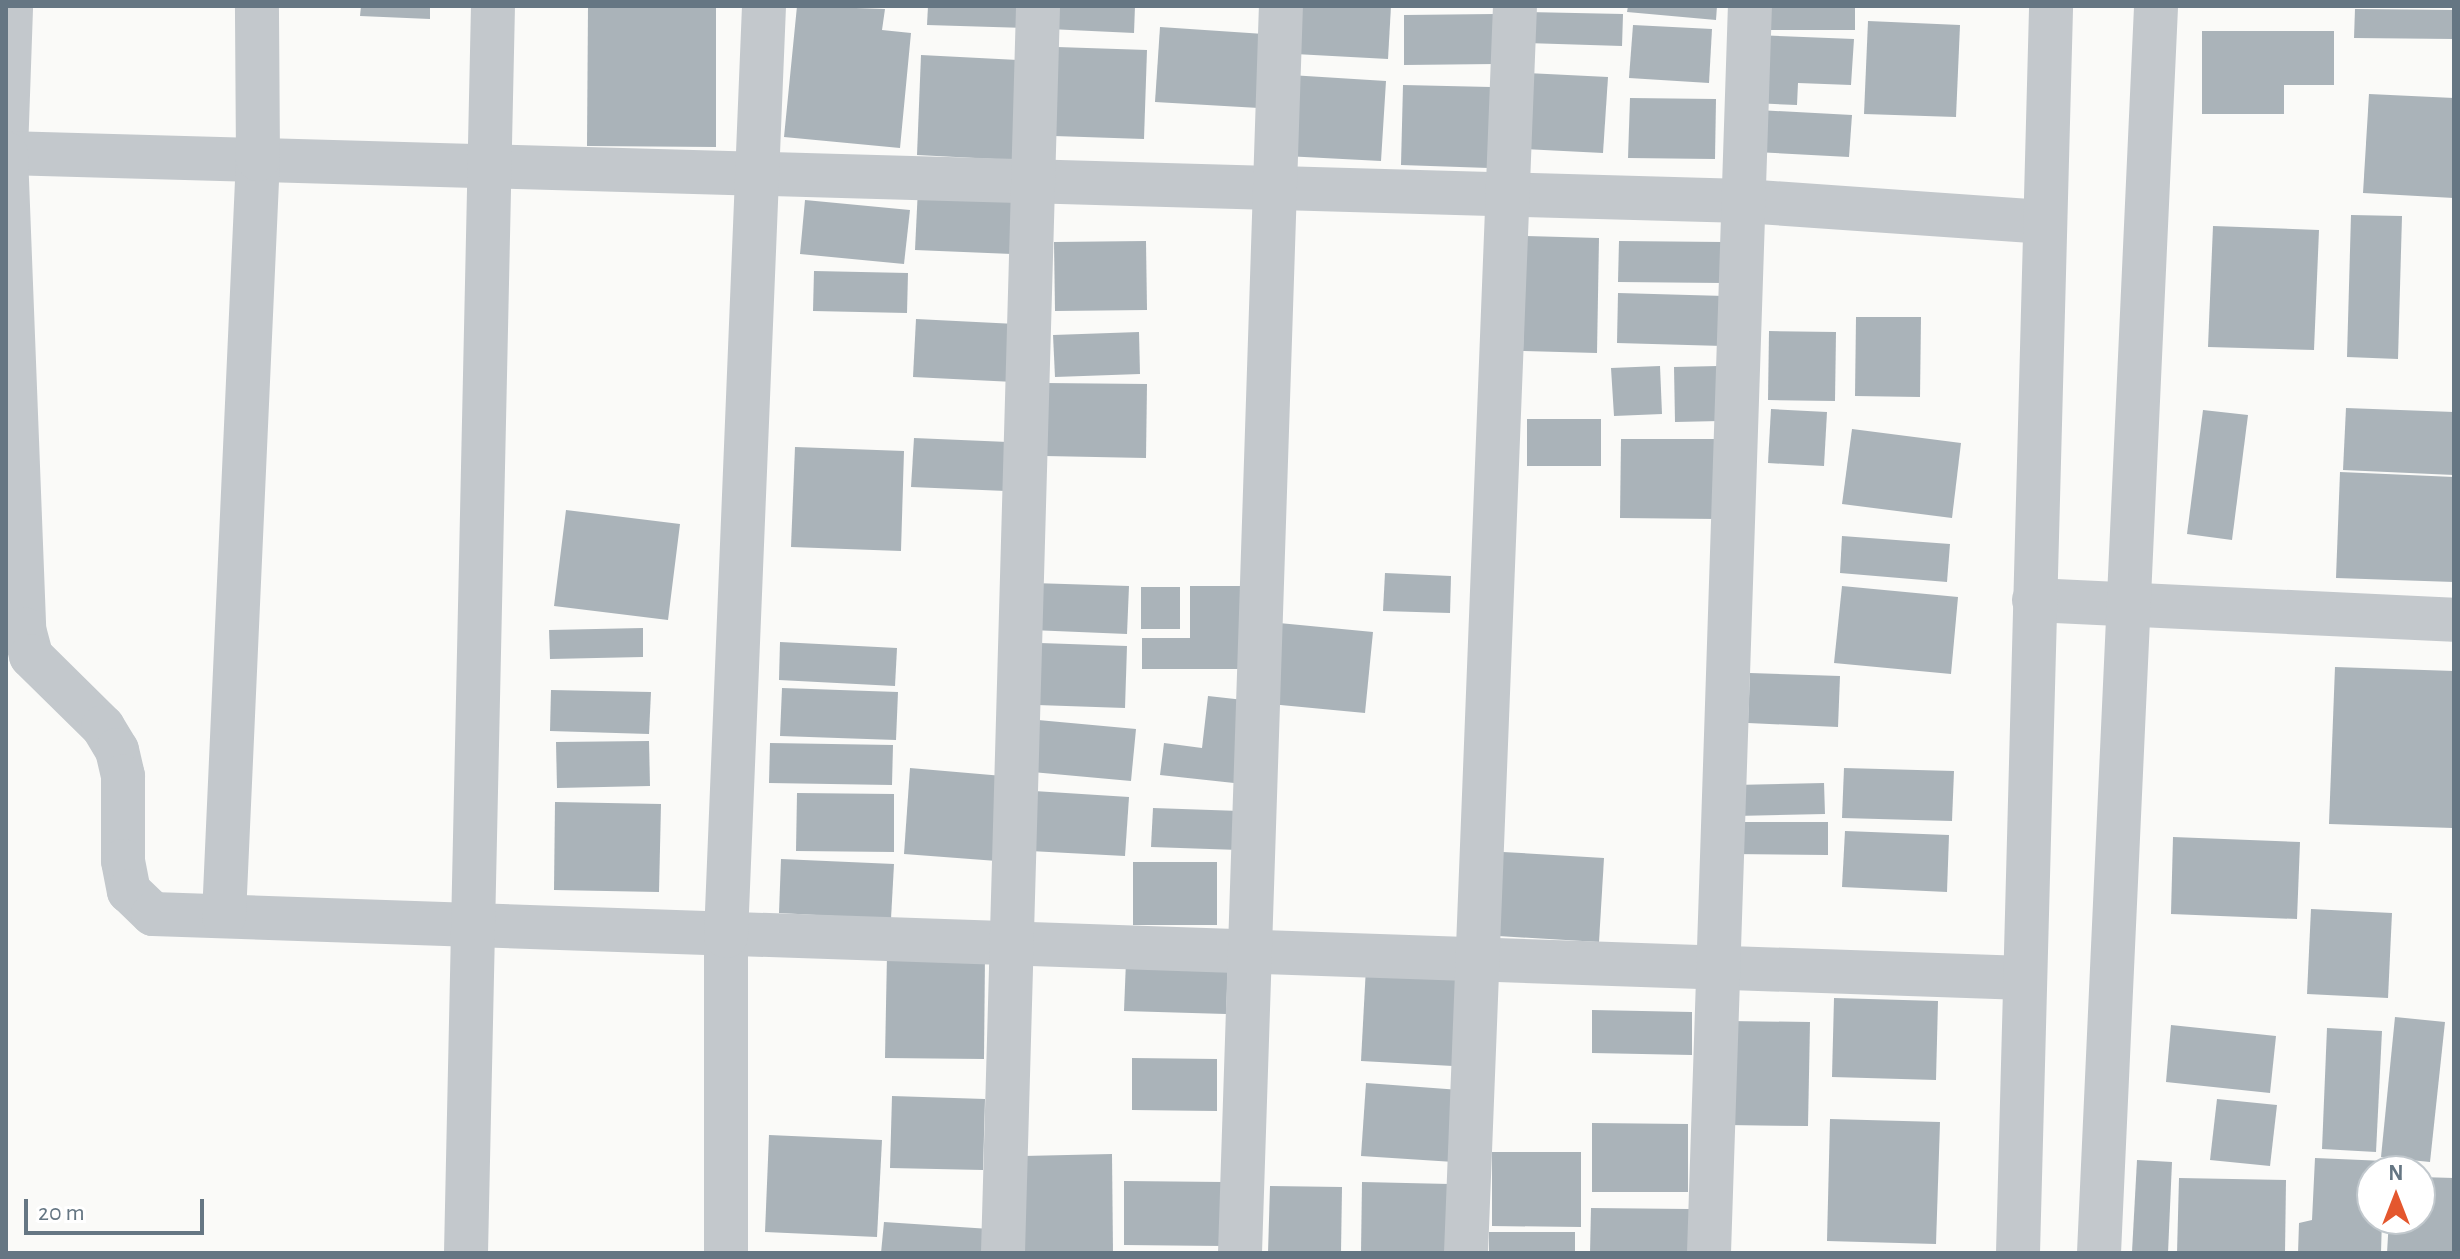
<!DOCTYPE html>
<html>
<head>
<meta charset="utf-8">
<style>
  body { margin:0 }
  #map { position:relative; width:2460px; height:1259px; overflow:hidden; background:#fafaf8; font-family:"Alegreya Sans",sans-serif }
  div>[style] { position:absolute }
  [style*='--x'] { left:calc(var(--x)*1px); top:calc(var(--y)*1px); width:calc(var(--w)*1px); rotate:calc(var(--a)*1deg) }
  .building>* { inset:0; background:#aab3b9 }
  .street>* { height:44px; margin:-22px; padding:0 22px; transform-origin:22px; border-radius:22px; background:#c3c8cc }
  span { translate:-50% -50%; white-space:nowrap; text-align:center; line-height:1.15; -webkit-text-stroke:8px #fff; paint-order:stroke }
  .frame { position:absolute; inset:0; border:8px solid #657683; pointer-events:none }
  .north { position:absolute; left:2356px; top:1155px; width:80px; height:80px; box-sizing:border-box; background:#fff; border:2px solid #c1c8cd; border-radius:50%; rotate:0deg; font-size:22px; font-weight:700; line-height:32px; text-align:center; color:#657683 }
  .north::after { content:''; display:block; margin:auto; width:28px; height:36px; background:#e4572e; clip-path:polygon(50% 0,100% 100%,50% 72%,0 100%) }
  .scale { position:absolute; left:24px; top:1199px; width:180px; height:36px; box-sizing:border-box; border:4px solid #657683; border-top:0; padding-left:10px; font-size:24px; line-height:28px; white-space:nowrap; color:#657683; -webkit-text-stroke:6px #fff; paint-order:stroke }
</style>
</head>
<body>
<div id="map">
  <div class="building">
    <i style="clip-path:polygon(361px 6px,430px 6px,430px 19px,360px 16px)"></i>
    <i style="clip-path:polygon(588px 6px,716px 6px,716px 147px,587px 146px)"></i>
    <i style="clip-path:polygon(797px 6px,885px 9px,882px 30px,911px 33px,900px 148px,784px 137px)"></i>
    <i style="clip-path:polygon(928px 6px,1023px 6px,1022px 28px,927px 25px)"></i>
    <i style="clip-path:polygon(1050px 6px,1135px 6px,1134px 33px,1049px 29px)"></i>
    <i style="clip-path:polygon(1298px 6px,1391px 6px,1388px 59px,1295px 54px)"></i>
    <i style="clip-path:polygon(1628px 6px,1717px 6px,1716px 20px,1627px 12px)"></i>
    <i style="clip-path:polygon(1764px 6px,1855px 6px,1855px 30px,1764px 30px)"></i>
    <i style="clip-path:polygon(2355px 9px,2454px 10px,2454px 39px,2354px 38px)"></i>
    <i style="clip-path:polygon(1527px 12px,1623px 14px,1622px 46px,1526px 43px)"></i>
    <i style="clip-path:polygon(1494px 14px,1495px 64px,1404px 65px,1404px 15px)"></i>
    <i style="clip-path:polygon(1868px 21px,1960px 25px,1956px 117px,1864px 114px)"></i>
    <i style="clip-path:polygon(1633px 25px,1712px 29px,1709px 83px,1629px 78px)"></i>
    <i style="clip-path:polygon(1160px 27px,1264px 34px,1259px 108px,1155px 102px)"></i>
    <i style="clip-path:polygon(2202px 31px,2334px 31px,2334px 85px,2284px 85px,2284px 114px,2202px 114px)"></i>
    <i style="clip-path:polygon(1756px 35px,1854px 39px,1851px 85px,1798px 83px,1797px 105px,1753px 103px)"></i>
    <i style="clip-path:polygon(1057px 47px,1147px 50px,1144px 139px,1054px 136px)"></i>
    <i style="clip-path:polygon(921px 55px,1018px 60px,1014px 160px,917px 155px)"></i>
    <i style="clip-path:polygon(1527px 73px,1608px 77px,1603px 153px,1523px 149px)"></i>
    <i style="clip-path:polygon(1290px 75px,1386px 81px,1381px 161px,1285px 156px)"></i>
    <i style="clip-path:polygon(1403px 85px,1491px 87px,1489px 168px,1401px 165px)"></i>
    <i style="clip-path:polygon(2369px 94px,2454px 98px,2454px 198px,2363px 193px)"></i>
    <i style="clip-path:polygon(1630px 98px,1716px 99px,1715px 159px,1628px 158px)"></i>
    <i style="clip-path:polygon(1758px 110px,1852px 115px,1849px 157px,1755px 152px)"></i>
    <i style="clip-path:polygon(918px 188px,1014px 192px,1012px 254px,915px 250px)"></i>
    <i style="clip-path:polygon(805px 200px,910px 210px,904px 264px,800px 254px)"></i>
    <i style="clip-path:polygon(2351px 215px,2402px 216px,2398px 359px,2347px 357px)"></i>
    <i style="clip-path:polygon(2213px 226px,2319px 230px,2314px 350px,2208px 347px)"></i>
    <i style="clip-path:polygon(1526px 236px,1599px 238px,1597px 353px,1523px 351px)"></i>
    <i style="clip-path:polygon(1146px 241px,1147px 310px,1055px 311px,1054px 242px)"></i>
    <i style="clip-path:polygon(1619px 241px,1723px 242px,1723px 283px,1618px 282px)"></i>
    <i style="clip-path:polygon(814px 271px,908px 273px,907px 313px,813px 311px)"></i>
    <i style="clip-path:polygon(1618px 293px,1725px 296px,1723px 346px,1617px 343px)"></i>
    <i style="clip-path:polygon(1856px 317px,1921px 317px,1920px 397px,1855px 396px)"></i>
    <i style="clip-path:polygon(916px 319px,1016px 324px,1014px 382px,913px 377px)"></i>
    <i style="clip-path:polygon(1769px 331px,1836px 332px,1835px 401px,1768px 400px)"></i>
    <i style="clip-path:polygon(1139px 332px,1140px 374px,1055px 377px,1053px 335px)"></i>
    <i style="clip-path:polygon(1660px 366px,1662px 414px,1614px 416px,1611px 368px)"></i>
    <i style="clip-path:polygon(1718px 366px,1720px 421px,1675px 422px,1674px 367px)"></i>
    <i style="clip-path:polygon(1045px 383px,1147px 384px,1146px 458px,1045px 456px)"></i>
    <i style="clip-path:polygon(2346px 408px,2454px 412px,2454px 475px,2343px 470px)"></i>
    <i style="clip-path:polygon(1771px 409px,1827px 412px,1824px 466px,1768px 463px)"></i>
    <i style="clip-path:polygon(2203px 410px,2248px 415px,2232px 540px,2187px 534px)"></i>
    <i style="clip-path:polygon(1527px 419px,1601px 419px,1601px 466px,1527px 466px)"></i>
    <i style="clip-path:polygon(1852px 429px,1961px 443px,1952px 518px,1842px 504px)"></i>
    <i style="clip-path:polygon(914px 438px,1008px 442px,1006px 491px,911px 487px)"></i>
    <i style="clip-path:polygon(1621px 439px,1717px 439px,1717px 519px,1620px 518px)"></i>
    <i style="clip-path:polygon(795px 447px,904px 451px,901px 551px,791px 547px)"></i>
    <i style="clip-path:polygon(2340px 472px,2454px 477px,2454px 582px,2336px 578px)"></i>
    <i style="clip-path:polygon(566px 510px,680px 524px,668px 620px,554px 606px)"></i>
    <i style="clip-path:polygon(1842px 536px,1950px 544px,1947px 582px,1840px 573px)"></i>
    <i style="clip-path:polygon(1385px 573px,1451px 576px,1450px 613px,1383px 611px)"></i>
    <i style="clip-path:polygon(1033px 583px,1129px 586px,1127px 634px,1031px 630px)"></i>
    <i style="clip-path:polygon(1190px 586px,1243px 586px,1243px 669px,1142px 669px,1142px 638px,1190px 638px)"></i>
    <i style="clip-path:polygon(1842px 586px,1958px 597px,1951px 674px,1834px 663px)"></i>
    <i style="clip-path:polygon(1141px 587px,1180px 587px,1180px 629px,1141px 629px)"></i>
    <i style="clip-path:polygon(1279px 623px,1373px 632px,1365px 713px,1270px 704px)"></i>
    <i style="clip-path:polygon(643px 628px,643px 657px,550px 659px,549px 630px)"></i>
    <i style="clip-path:polygon(780px 642px,897px 648px,895px 686px,779px 680px)"></i>
    <i style="clip-path:polygon(1040px 643px,1127px 646px,1125px 708px,1037px 705px)"></i>
    <i style="clip-path:polygon(2335px 667px,2454px 671px,2453px 828px,2329px 824px)"></i>
    <i style="clip-path:polygon(1750px 673px,1840px 676px,1838px 727px,1748px 723px)"></i>
    <i style="clip-path:polygon(782px 688px,898px 692px,896px 740px,780px 736px)"></i>
    <i style="clip-path:polygon(551px 690px,651px 692px,649px 734px,550px 731px)"></i>
    <i style="clip-path:polygon(1208px 696px,1244px 700px,1234px 783px,1160px 775px,1164px 743px,1202px 748px)"></i>
    <i style="clip-path:polygon(1038px 720px,1136px 729px,1131px 781px,1032px 772px)"></i>
    <i style="clip-path:polygon(649px 741px,650px 786px,557px 788px,556px 742px)"></i>
    <i style="clip-path:polygon(770px 743px,893px 745px,892px 785px,769px 783px)"></i>
    <i style="clip-path:polygon(910px 768px,1003px 776px,997px 861px,904px 854px)"></i>
    <i style="clip-path:polygon(1844px 768px,1954px 771px,1952px 821px,1842px 818px)"></i>
    <i style="clip-path:polygon(1824px 783px,1825px 814px,1735px 816px,1734px 785px)"></i>
    <i style="clip-path:polygon(1034px 791px,1129px 797px,1125px 856px,1030px 851px)"></i>
    <i style="clip-path:polygon(797px 793px,894px 794px,894px 852px,796px 851px)"></i>
    <i style="clip-path:polygon(555px 802px,661px 804px,659px 892px,554px 890px)"></i>
    <i style="clip-path:polygon(1153px 808px,1240px 811px,1239px 850px,1151px 847px)"></i>
    <i style="clip-path:polygon(1732px 822px,1828px 822px,1828px 855px,1732px 854px)"></i>
    <i style="clip-path:polygon(1845px 831px,1949px 835px,1947px 892px,1842px 887px)"></i>
    <i style="clip-path:polygon(2173px 837px,2300px 842px,2297px 919px,2171px 914px)"></i>
    <i style="clip-path:polygon(1503px 852px,1604px 858px,1599px 942px,1498px 936px)"></i>
    <i style="clip-path:polygon(781px 859px,894px 864px,891px 919px,779px 913px)"></i>
    <i style="clip-path:polygon(1133px 862px,1217px 862px,1217px 925px,1133px 925px)"></i>
    <i style="clip-path:polygon(2311px 909px,2392px 913px,2388px 998px,2307px 994px)"></i>
    <i style="clip-path:polygon(887px 954px,985px 955px,984px 1059px,885px 1058px)"></i>
    <i style="clip-path:polygon(1126px 961px,1228px 964px,1226px 1014px,1124px 1011px)"></i>
    <i style="clip-path:polygon(1366px 967px,1458px 971px,1453px 1066px,1361px 1061px)"></i>
    <i style="clip-path:polygon(1834px 998px,1938px 1001px,1936px 1080px,1832px 1077px)"></i>
    <i style="clip-path:polygon(1592px 1010px,1692px 1012px,1692px 1055px,1592px 1053px)"></i>
    <i style="clip-path:polygon(2395px 1017px,2445px 1022px,2430px 1162px,2381px 1157px)"></i>
    <i style="clip-path:polygon(1728px 1021px,1810px 1022px,1808px 1126px,1726px 1125px)"></i>
    <i style="clip-path:polygon(2171px 1025px,2276px 1036px,2270px 1093px,2166px 1082px)"></i>
    <i style="clip-path:polygon(2327px 1028px,2382px 1031px,2376px 1152px,2322px 1149px)"></i>
    <i style="clip-path:polygon(1132px 1058px,1217px 1059px,1217px 1111px,1132px 1110px)"></i>
    <i style="clip-path:polygon(1366px 1083px,1460px 1090px,1454px 1162px,1361px 1156px)"></i>
    <i style="clip-path:polygon(892px 1096px,985px 1099px,983px 1170px,890px 1168px)"></i>
    <i style="clip-path:polygon(2217px 1099px,2277px 1105px,2270px 1166px,2210px 1160px)"></i>
    <i style="clip-path:polygon(1830px 1119px,1940px 1122px,1936px 1244px,1827px 1241px)"></i>
    <i style="clip-path:polygon(1592px 1123px,1688px 1124px,1688px 1192px,1592px 1192px)"></i>
    <i style="clip-path:polygon(769px 1135px,882px 1140px,877px 1237px,765px 1232px)"></i>
    <i style="clip-path:polygon(1492px 1152px,1581px 1152px,1581px 1227px,1492px 1226px)"></i>
    <i style="clip-path:polygon(1112px 1154px,1113px 1253px,1024px 1253px,1023px 1156px)"></i>
    <i style="clip-path:polygon(2315px 1158px,2385px 1161px,2384px 1171px,2372px 1171px,2372px 1219px,2382px 1219px,2381px 1253px,2298px 1253px,2299px 1223px,2312px 1220px)"></i>
    <i style="clip-path:polygon(2137px 1160px,2172px 1162px,2168px 1253px,2132px 1252px)"></i>
    <i style="clip-path:polygon(2420px 1177px,2454px 1178px,2454px 1253px,2387px 1253px,2389px 1219px,2420px 1219px)"></i>
    <i style="clip-path:polygon(2179px 1178px,2286px 1180px,2285px 1253px,2177px 1253px)"></i>
    <i style="clip-path:polygon(1124px 1181px,1223px 1182px,1223px 1246px,1124px 1245px)"></i>
    <i style="clip-path:polygon(1362px 1182px,1450px 1184px,1449px 1253px,1361px 1253px)"></i>
    <i style="clip-path:polygon(1270px 1186px,1342px 1187px,1341px 1253px,1268px 1253px)"></i>
    <i style="clip-path:polygon(1591px 1208px,1689px 1209px,1689px 1253px,1590px 1253px)"></i>
    <i style="clip-path:polygon(884px 1222px,990px 1229px,988px 1253px,881px 1253px)"></i>
    <i style="clip-path:polygon(1489px 1232px,1575px 1232px,1575px 1253px,1489px 1253px)"></i>
  </div>
  <div class="street">
    <i style="--x:6;--y:152;--w:146;--a:-88"></i>
    <i style="--x:6;--y:153;--w:1739;--a:1.58"></i>
    <i style="--x:1744;--y:201;--w:300;--a:4"></i>
    <i style="--x:6;--y:154;--w:475;--a:87.8"></i>
    <i style="--x:24;--y:629;--w:28;--a:75"></i>
    <i style="--x:31;--y:656;--w:101;--a:44.6"></i>
    <i style="--x:103;--y:727;--w:27;--a:59"></i>
    <i style="--x:117;--y:750;--w:27;--a:77"></i>
    <i style="--x:123;--y:776;--w:85;--a:90"></i>
    <i style="--x:123;--y:861;--w:31;--a:79"></i>
    <i style="--x:129;--y:891;--w:33;--a:44"></i>
    <i style="--x:153;--y:914;--w:1873;--a:1.96"></i>
    <i style="--x:2034;--y:600;--w:420;--a:2.7"></i>
    <i style="--x:224;--y:916;--w:758;--a:-87.43"></i>
    <i style="--x:258;--y:159;--w:153;--a:-90.4"></i>
    <i style="--x:466;--y:1253;--w:1247;--a:-88.76"></i>
    <i style="--x:726;--y:1253;--w:317;--a:-90"></i>
    <i style="--x:726;--y:936;--w:931;--a:-87.66"></i>
    <i style="--x:1003;--y:1253;--w:1247;--a:-88.39"></i>
    <i style="--x:1240;--y:1253;--w:1248;--a:-88.12"></i>
    <i style="--x:1466;--y:1253;--w:1248;--a:-87.75"></i>
    <i style="--x:1709;--y:1253;--w:1248;--a:-88.12"></i>
    <i style="--x:2018;--y:1253;--w:1247;--a:-88.48"></i>
    <i style="--x:2099;--y:1253;--w:1248;--a:-87.38"></i>
  </div>
  <div class="frame"></div>
  <div class="north">N</div>
  <div class="scale">20 m</div>
</div>
</body>
</html>
